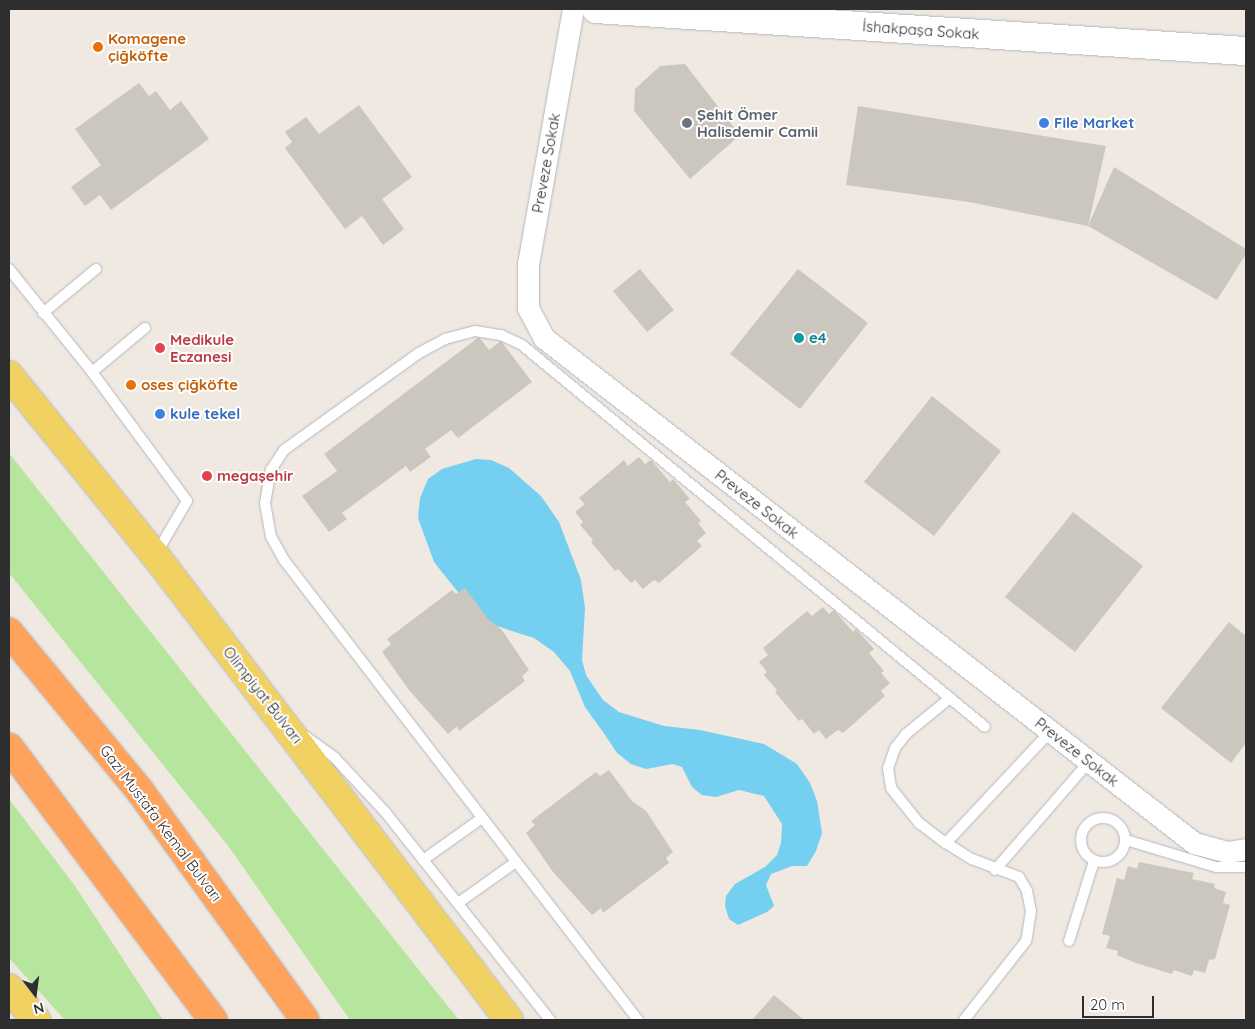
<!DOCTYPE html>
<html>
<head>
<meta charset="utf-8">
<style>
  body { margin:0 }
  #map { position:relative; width:1255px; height:1029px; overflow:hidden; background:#efe9e1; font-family:Quicksand,sans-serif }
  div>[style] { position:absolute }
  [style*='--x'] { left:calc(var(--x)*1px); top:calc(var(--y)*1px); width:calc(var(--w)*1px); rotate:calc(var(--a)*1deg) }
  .green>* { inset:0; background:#b6e59e }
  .water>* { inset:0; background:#75cff0 }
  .building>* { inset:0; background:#cbc7bf }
  .roads { filter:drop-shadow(0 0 1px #b4b7c1) drop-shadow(0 0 1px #b4b7c1) }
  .lane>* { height:10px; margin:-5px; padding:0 5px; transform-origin:5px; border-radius:5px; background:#fff }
  .lane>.ring { margin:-5px; padding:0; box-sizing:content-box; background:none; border:10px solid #fff; border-radius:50% }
  .street>* { height:21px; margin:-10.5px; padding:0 10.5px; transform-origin:10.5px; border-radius:10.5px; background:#fff }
  .secondary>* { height:28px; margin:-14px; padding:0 14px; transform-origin:14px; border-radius:14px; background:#fff }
  .primary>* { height:28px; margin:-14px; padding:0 14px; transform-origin:14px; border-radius:14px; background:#f2d163 }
  .highway>* { height:28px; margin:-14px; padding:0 14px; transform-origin:14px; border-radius:14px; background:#ffa35c }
  .dots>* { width:14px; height:14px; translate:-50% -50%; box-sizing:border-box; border:2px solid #fff; border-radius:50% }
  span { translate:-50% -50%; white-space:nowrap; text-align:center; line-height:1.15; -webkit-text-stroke:4px #fff; paint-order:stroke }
  .street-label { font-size:15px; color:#2e2e2e }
  .food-label { font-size:15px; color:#c56008; font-weight:700 }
  .left { translate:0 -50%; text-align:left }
  .worship-label { font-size:15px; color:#5b616d; font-weight:700 }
  .shop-label { font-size:15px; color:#366cbe; font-weight:700 }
  .culture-label { font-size:15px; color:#0d838f; font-weight:700 }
  .health-label { font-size:15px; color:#be3a42; font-weight:700 }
  .frame { position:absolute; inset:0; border:10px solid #2e2e2e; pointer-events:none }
  .north { position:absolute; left:10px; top:969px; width:50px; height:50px; -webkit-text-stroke:4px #fff; paint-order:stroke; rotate:165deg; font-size:14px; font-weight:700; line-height:20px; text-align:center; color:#2e2e2e }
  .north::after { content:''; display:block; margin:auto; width:18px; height:22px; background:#2e2e2e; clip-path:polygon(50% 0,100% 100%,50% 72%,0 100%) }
  .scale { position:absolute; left:1082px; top:996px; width:72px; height:22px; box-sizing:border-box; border:2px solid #2e2e2e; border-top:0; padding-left:6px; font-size:15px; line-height:18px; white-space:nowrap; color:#2e2e2e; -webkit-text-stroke:4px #fff; paint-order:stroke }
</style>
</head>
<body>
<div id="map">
  <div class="green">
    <i style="clip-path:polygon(9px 453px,422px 974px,459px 1020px,350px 1020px,229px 847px,9px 573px)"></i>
    <i style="clip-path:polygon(9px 799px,75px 886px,163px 1020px,65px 1020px,9px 958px)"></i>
  </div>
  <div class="water">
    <i style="clip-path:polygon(476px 459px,491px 460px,509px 468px,541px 496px,559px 522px,581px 580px,585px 608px,582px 660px,586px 675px,603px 700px,619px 712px,664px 726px,700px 730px,764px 744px,797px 764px,810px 783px,817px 801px,822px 833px,816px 851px,807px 866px,792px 866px,771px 874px,766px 885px,774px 906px,767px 912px,738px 925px,729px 919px,725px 906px,726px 896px,735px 884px,765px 867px,777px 855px,781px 843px,782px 824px,764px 796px,739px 790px,716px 797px,702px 795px,692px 787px,682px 767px,673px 764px,646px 769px,631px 764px,617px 753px,603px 732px,585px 707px,570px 671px,554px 652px,534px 638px,481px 621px,434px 562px,418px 518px,420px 498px,428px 479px,442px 469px)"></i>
  </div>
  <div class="building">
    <i style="clip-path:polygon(685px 64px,740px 135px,690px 179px,634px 111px,635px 89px,660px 66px)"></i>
    <i style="clip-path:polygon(139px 83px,149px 96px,156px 91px,170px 110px,181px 101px,209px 139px,111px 210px,100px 195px,85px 206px,71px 187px,101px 165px,75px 129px)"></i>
    <i style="clip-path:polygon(359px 105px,412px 177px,382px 199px,404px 229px,383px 245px,362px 216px,345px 229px,285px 148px,292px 142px,285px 132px,306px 117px,319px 134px)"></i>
    <i style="clip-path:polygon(858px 106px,1106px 146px,1088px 226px,969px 202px,846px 185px)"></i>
    <i style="clip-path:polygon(1114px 167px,1246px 249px,1246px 254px,1217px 300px,1088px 226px)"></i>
    <i style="clip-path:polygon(640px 269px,674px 310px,647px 332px,613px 291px)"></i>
    <i style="clip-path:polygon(798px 269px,868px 323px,800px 409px,730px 354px)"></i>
    <i style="clip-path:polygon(479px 337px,489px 350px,501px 341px,532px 382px,458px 438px,451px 430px,425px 449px,431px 457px,410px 472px,406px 466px,342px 513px,347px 519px,329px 532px,302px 496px,337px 471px,324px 454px)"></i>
    <i style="clip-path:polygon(932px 396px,1001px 451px,934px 536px,864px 482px)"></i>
    <i style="clip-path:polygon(639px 457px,645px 464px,651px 460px,670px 482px,673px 479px,690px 499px,685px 502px,701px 521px,698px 523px,706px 533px,697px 541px,702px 546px,659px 583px,654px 580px,643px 589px,635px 580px,631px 583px,618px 569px,615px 571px,591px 542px,593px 540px,580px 525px,583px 522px,575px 512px,585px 504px,579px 498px,624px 460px,628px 466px)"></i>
    <i style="clip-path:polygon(1073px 512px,1143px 566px,1075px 652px,1005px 597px)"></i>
    <i style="clip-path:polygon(465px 588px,488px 619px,502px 630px,529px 670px,522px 676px,525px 681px,459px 731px,457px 726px,448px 734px,409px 690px,382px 652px,391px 644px,387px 639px,452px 590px,456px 594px)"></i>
    <i style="clip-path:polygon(823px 607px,829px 614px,834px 610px,853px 632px,856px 629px,874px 649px,869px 653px,884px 671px,881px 673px,890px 683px,881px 691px,885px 696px,843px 733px,838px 730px,826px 739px,819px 730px,814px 734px,802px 719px,799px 721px,775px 692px,777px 690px,764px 675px,767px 672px,759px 662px,768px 655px,763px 648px,807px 611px,812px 616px)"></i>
    <i style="clip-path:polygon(1229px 622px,1246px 636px,1246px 743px,1231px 763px,1161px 708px)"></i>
    <i style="clip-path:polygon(609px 770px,632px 801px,646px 811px,673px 852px,666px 858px,669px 863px,603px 913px,601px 908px,592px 915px,553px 872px,526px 833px,535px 825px,531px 821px,596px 772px,600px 776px)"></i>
    <i style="clip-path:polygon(1139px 862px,1194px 873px,1192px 879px,1215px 884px,1214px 888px,1226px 892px,1223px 903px,1230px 905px,1215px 959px,1209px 960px,1205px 973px,1194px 970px,1192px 976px,1174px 970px,1172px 974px,1136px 963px,1117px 955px,1118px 951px,1106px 948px,1110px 936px,1102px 934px,1117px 878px,1124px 880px,1128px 866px,1137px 869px)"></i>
    <i style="clip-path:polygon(774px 995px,804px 1020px,752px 1020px)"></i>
  </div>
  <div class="roads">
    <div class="lane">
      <i style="--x:9;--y:269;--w:132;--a:51.1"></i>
      <i style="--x:92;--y:372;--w:160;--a:53.6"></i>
      <i style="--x:187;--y:501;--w:61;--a:120.3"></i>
      <i style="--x:43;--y:313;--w:69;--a:-39.7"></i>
      <i style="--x:92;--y:372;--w:69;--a:-39.7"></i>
      <i style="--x:950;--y:698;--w:57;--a:140.7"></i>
      <i style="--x:906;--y:734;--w:18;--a:128"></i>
      <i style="--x:895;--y:748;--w:21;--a:109"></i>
      <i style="--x:888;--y:768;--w:20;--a:81"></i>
      <i style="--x:891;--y:788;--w:45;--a:51.3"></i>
      <i style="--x:919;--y:823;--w:34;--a:37"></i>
      <i style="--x:946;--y:843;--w:31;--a:32"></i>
      <i style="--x:972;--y:859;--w:50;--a:21"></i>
      <i style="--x:1019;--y:877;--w:16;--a:60"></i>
      <i style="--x:1027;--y:891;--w:20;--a:79"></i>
      <i style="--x:1031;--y:911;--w:30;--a:99"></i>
      <i style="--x:1026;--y:941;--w:100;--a:128.1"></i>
      <i style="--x:305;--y:736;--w:36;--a:36"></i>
      <i style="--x:334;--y:757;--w:76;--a:47.1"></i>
      <i style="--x:386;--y:813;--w:264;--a:51.6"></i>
      <i class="ring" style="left:1081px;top:818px;width:34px;height:34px"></i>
      <i style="--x:1126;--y:840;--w:94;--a:16.7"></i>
      <i style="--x:1216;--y:867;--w:30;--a:0"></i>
      <i style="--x:946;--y:843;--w:152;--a:-46.9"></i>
      <i style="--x:423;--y:860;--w:72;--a:-35.4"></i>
      <i style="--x:995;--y:870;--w:143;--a:-49"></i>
      <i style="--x:458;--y:903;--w:71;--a:-35.3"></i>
      <i style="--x:1069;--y:941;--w:84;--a:-72.6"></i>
      <i style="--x:638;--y:1020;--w:580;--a:-127.58"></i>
      <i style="--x:284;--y:560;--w:26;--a:-119"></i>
      <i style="--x:271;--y:537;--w:35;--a:-100"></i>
      <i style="--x:265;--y:503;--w:34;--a:-80"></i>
      <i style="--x:271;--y:470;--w:24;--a:-57"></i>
      <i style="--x:284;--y:450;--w:166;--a:-35.7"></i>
      <i style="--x:419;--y:353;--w:30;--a:-28"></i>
      <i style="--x:445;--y:339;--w:31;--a:-15"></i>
      <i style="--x:475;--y:331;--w:26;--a:9"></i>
      <i style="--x:501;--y:335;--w:23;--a:25"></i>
      <i style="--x:522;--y:345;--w:600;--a:39.52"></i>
    </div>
    <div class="street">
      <i style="--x:573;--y:9;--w:258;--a:100"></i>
      <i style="--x:528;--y:263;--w:45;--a:90"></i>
      <i style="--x:528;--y:308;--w:34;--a:62"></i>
      <i style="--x:544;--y:338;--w:823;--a:37.84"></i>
      <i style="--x:1194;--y:843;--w:34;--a:15"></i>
      <i style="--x:1227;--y:852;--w:19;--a:-9"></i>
    </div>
    <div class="secondary">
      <i style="--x:596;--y:9;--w:651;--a:3.7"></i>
    </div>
    <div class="primary">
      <i style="--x:9;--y:375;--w:232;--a:51"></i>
      <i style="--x:155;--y:555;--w:584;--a:52.72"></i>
      <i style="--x:9;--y:988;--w:42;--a:49.8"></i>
    </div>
    <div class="highway">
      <i style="--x:9;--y:632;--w:206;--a:50.5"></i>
      <i style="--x:140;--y:791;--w:282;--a:54.2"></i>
      <i style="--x:9;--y:747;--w:341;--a:53.2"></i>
    </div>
  </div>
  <div class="dots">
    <i style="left:98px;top:47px;background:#e8710a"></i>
    <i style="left:687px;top:123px;background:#6b7280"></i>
    <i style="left:1044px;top:123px;background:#3f7fe0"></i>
    <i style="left:799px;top:338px;background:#0f9aa8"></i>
    <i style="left:160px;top:348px;background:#e0444e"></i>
    <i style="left:131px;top:385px;background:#e8710a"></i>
    <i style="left:160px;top:414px;background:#3f7fe0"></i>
    <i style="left:207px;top:476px;background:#e0444e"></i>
  </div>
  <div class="street-label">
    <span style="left:921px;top:30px;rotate:4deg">İshakpaşa Sokak</span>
    <span style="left:546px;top:163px;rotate:-80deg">Preveze Sokak</span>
    <span style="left:757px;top:504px;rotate:38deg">Preveze Sokak</span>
    <span style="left:263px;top:695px;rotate:52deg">Olimpiyat Bulvarı</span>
    <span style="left:1077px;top:752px;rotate:38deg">Preveze Sokak</span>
    <span style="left:161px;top:823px;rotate:53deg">Gazi Mustafa Kemal Bulvarı</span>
  </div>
  <div class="food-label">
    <span class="left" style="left:108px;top:47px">Komagene<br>çiğköfte</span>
    <span class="left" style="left:141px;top:385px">oses çiğköfte</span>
  </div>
  <div class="worship-label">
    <span class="left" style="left:697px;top:123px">Şehit Ömer<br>Halisdemir Camii</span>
  </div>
  <div class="shop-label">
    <span class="left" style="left:1054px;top:123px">File Market</span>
    <span class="left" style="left:170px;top:414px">kule tekel</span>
  </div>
  <div class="culture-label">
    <span class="left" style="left:809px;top:338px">e4</span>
  </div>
  <div class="health-label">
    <span class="left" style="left:170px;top:348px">Medikule<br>Eczanesi</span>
    <span class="left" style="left:217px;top:476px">megaşehir</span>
  </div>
  <div class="frame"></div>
  <div class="north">N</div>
  <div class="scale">20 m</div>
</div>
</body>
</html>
